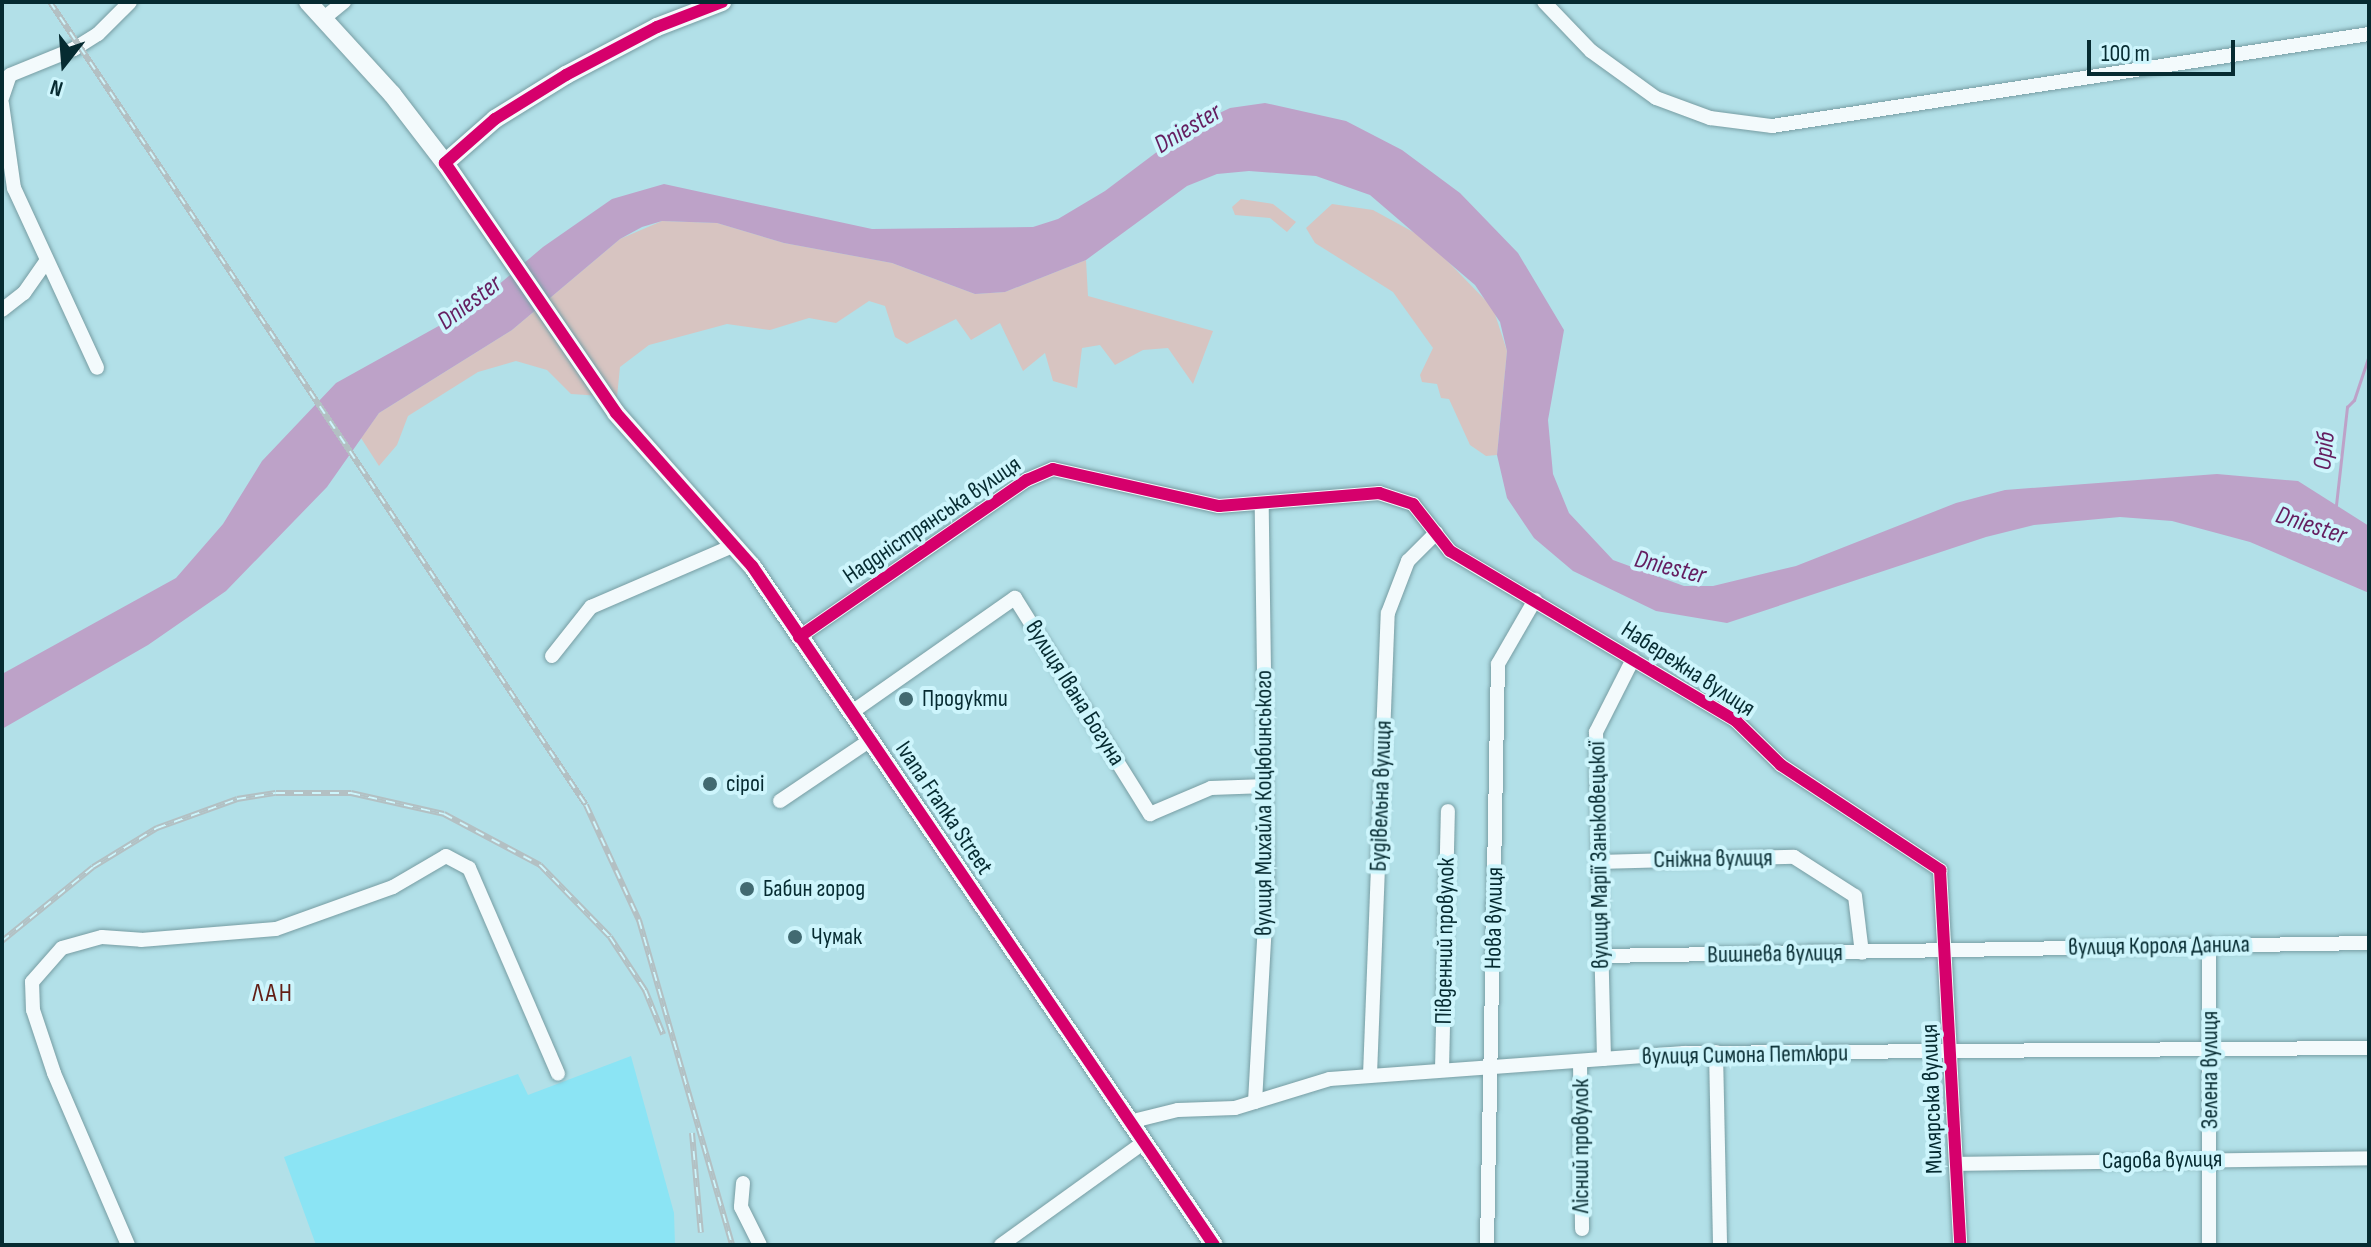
<!DOCTYPE html>
<html>
<head>
<meta charset="utf-8">
<style>
  body { margin:0 }
  #map { position:relative; width:2371px; height:1247px; overflow:hidden; background:#b2e0e8; font-family:"Sofia Sans Condensed",sans-serif }
  div>[style] { position:absolute }
  [style*='--x'] { left:calc(var(--x)*1px); top:calc(var(--y)*1px); width:calc(var(--w)*1px); rotate:calc(var(--a)*1deg) }
  .built>* { inset:0; background:#8be4f4 }
  .green>* { inset:0; background:#d7c4c1 }
  .water>* { inset:0; background:#bda2c8 }
  .stream>* { height:3px; margin:-1.5px; padding:0 1.5px; transform-origin:1.5px; border-radius:1.5px; background:#bda2c8 }
  .roads { filter:drop-shadow(0 0 2px #779da3) drop-shadow(0 0 2px #779da3) }
  .minor>* { height:14px; margin:-7px; padding:0 7px; transform-origin:7px; border-radius:7px; background:#f3fafc }
  .major>* { height:18px; margin:-9px; padding:0 9px; transform-origin:9px; border-radius:9px; background:#f3fafc }
  .rail>* { height:6px; margin-top:-3px; transform-origin:0; background:repeating-linear-gradient(90deg,#cdf5fc 0 9px,#b3c0c3 0 18px); box-sizing:border-box; border-block:2px solid #b3c0c3 }
  .cycleway>* { height:12px; margin:-6px; padding:0 6px; transform-origin:6px; border-radius:6px; background:#d6006c }
  .dots>* { width:22px; height:22px; translate:-50% -50%; box-sizing:border-box; border:4px solid #cdf5fc; border-radius:50% }
  span { translate:-50% -50%; white-space:nowrap; text-align:center; line-height:1.15; -webkit-text-stroke:8px #cdf5fc; paint-order:stroke }
  .street-label { font-size:24px; color:#062b31 }
  .poi-label { font-size:24px; color:#062b31 }
  .left { translate:0 -50%; text-align:left }
  .water-label { font-size:26px; color:#651e60; font-style:italic }
  .neighbourhood-label { font-size:26px; color:#621e15; letter-spacing:2px }
  .frame { position:absolute; inset:0; border:4px solid #062b31; pointer-events:none }
  .north { position:absolute; left:24px; top:24px; width:80px; height:80px; -webkit-text-stroke:6px #cdf5fc; paint-order:stroke; rotate:197deg; font-size:22px; font-weight:700; line-height:32px; text-align:center; color:#062b31 }
  .north::after { content:''; display:block; margin:auto; width:28px; height:36px; background:#062b31; clip-path:polygon(50% 0,100% 100%,50% 72%,0 100%) }
  .scale { position:absolute; left:2087px; top:40px; width:148px; height:36px; box-sizing:border-box; border:4px solid #062b31; border-top:0; padding-left:10px; font-size:24px; line-height:28px; white-space:nowrap; color:#062b31; -webkit-text-stroke:6px #cdf5fc; paint-order:stroke }
</style>
</head>
<body>
<div id="map">
  <div class="built">
    <i style="clip-path:polygon(631px 1056px,674px 1213px,675px 1245px,316px 1245px,284px 1157px,518px 1074px,528px 1095px)"></i>
  </div>
  <div class="green">
    <i style="clip-path:polygon(1241px 199px,1273px 204px,1296px 222px,1287px 232px,1270px 218px,1235px 215px,1232px 207px)"></i>
    <i style="clip-path:polygon(1332px 204px,1373px 210px,1426px 239px,1493px 308px,1507px 351px,1497px 455px,1486px 456px,1470px 445px,1449px 399px,1441px 398px,1437px 384px,1422px 382px,1420px 375px,1433px 348px,1393px 292px,1315px 243px,1306px 228px)"></i>
    <i style="clip-path:polygon(662px 221px,717px 223px,784px 243px,892px 263px,975px 294px,1005px 292px,1086px 260px,1088px 296px,1213px 331px,1193px 384px,1168px 348px,1143px 350px,1115px 365px,1100px 345px,1082px 348px,1077px 388px,1053px 381px,1045px 353px,1023px 371px,1000px 323px,971px 340px,956px 319px,907px 344px,895px 337px,885px 306px,869px 301px,836px 323px,809px 318px,770px 330px,727px 324px,649px 345px,620px 367px,617px 397px,571px 394px,547px 370px,516px 361px,478px 372px,408px 416px,397px 445px,379px 466px,361px 438px,379px 413px,512px 330px,620px 239px)"></i>
  </div>
  <div class="water">
    <i style="clip-path:polygon(1265px 103px,1346px 121px,1402px 150px,1460px 193px,1518px 253px,1564px 330px,1548px 420px,1553px 474px,1569px 513px,1613px 560px,1684px 586px,1713px 586px,1796px 566px,1956px 503px,2005px 490px,2217px 474px,2298px 481px,2369px 526px,2369px 593px,2250px 542px,2172px 521px,2120px 517px,2034px 525px,1986px 537px,1727px 623px,1656px 611px,1573px 571px,1534px 538px,1507px 498px,1497px 455px,1507px 351px,1500px 322px,1475px 285px,1370px 195px,1316px 176px,1249px 171px,1217px 174px,1187px 186px,1086px 260px,1005px 292px,975px 294px,892px 263px,784px 243px,717px 223px,662px 221px,642px 227px,620px 239px,512px 330px,379px 413px,327px 487px,226px 591px,148px 645px,2px 729px,2px 674px,176px 578px,223px 524px,262px 461px,336px 383px,471px 308px,543px 247px,612px 199px,664px 184px,872px 229px,1033px 227px,1058px 219px,1105px 191px,1190px 127px,1230px 108px)"></i>
  </div>
  <div class="stream">
    <i style="--x:2336;--y:505;--w:99;--a:-83.6"></i>
    <i style="--x:2347;--y:407;--w:10;--a:-45"></i>
    <i style="--x:2354;--y:400;--w:47;--a:-71.6"></i>
  </div>
  <div class="roads">
    <div class="minor">
      <i style="--x:1544;--y:2;--w:68;--a:46.2"></i>
      <i style="--x:1591;--y:51;--w:80;--a:35.9"></i>
      <i style="--x:1656;--y:98;--w:58;--a:20.3"></i>
      <i style="--x:1710;--y:118;--w:63;--a:7.4"></i>
      <i style="--x:1772;--y:126;--w:604;--a:-8.76"></i>
      <i style="--x:324;--y:18;--w:26;--a:-39"></i>
      <i style="--x:2;--y:98;--w:24;--a:-71"></i>
      <i style="--x:10;--y:75;--w:69;--a:-22.1"></i>
      <i style="--x:74;--y:49;--w:28;--a:-32"></i>
      <i style="--x:98;--y:34;--w:45;--a:-45"></i>
      <i style="--x:2;--y:104;--w:85;--a:81.9"></i>
      <i style="--x:14;--y:188;--w:198;--a:65.2"></i>
      <i style="--x:2;--y:310;--w:28;--a:-38"></i>
      <i style="--x:24;--y:293;--w:38;--a:-55"></i>
      <i style="--x:799;--y:637;--w:277;--a:-34.6"></i>
      <i style="--x:1027;--y:480;--w:28;--a:-23"></i>
      <i style="--x:1053;--y:469;--w:170;--a:12.6"></i>
      <i style="--x:1219;--y:506;--w:161;--a:-4.6"></i>
      <i style="--x:1379;--y:493;--w:36;--a:18"></i>
      <i style="--x:1413;--y:504;--w:60;--a:51.8"></i>
      <i style="--x:1450;--y:551;--w:333;--a:30.7"></i>
      <i style="--x:1736;--y:721;--w:63;--a:44.4"></i>
      <i style="--x:1781;--y:765;--w:191;--a:33.4"></i>
      <i style="--x:1940;--y:870;--w:376;--a:86.9"></i>
      <i style="--x:552;--y:656;--w:63;--a:-51.5"></i>
      <i style="--x:591;--y:607;--w:157;--a:-23.3"></i>
      <i style="--x:852;--y:712;--w:199;--a:-35"></i>
      <i style="--x:1015;--y:598;--w:255;--a:58"></i>
      <i style="--x:1150;--y:814;--w:66;--a:-23.1"></i>
      <i style="--x:1211;--y:788;--w:55;--a:-2.1"></i>
      <i style="--x:780;--y:801;--w:111;--a:-34"></i>
      <i style="--x:1598;--y:862;--w:196;--a:-1.5"></i>
      <i style="--x:1794;--y:857;--w:72;--a:32.6"></i>
      <i style="--x:1855;--y:896;--w:57;--a:83"></i>
      <i style="--x:1601;--y:956;--w:768;--a:-0.97"></i>
      <i style="--x:1716;--y:1052;--w:193;--a:88.8"></i>
      <i style="--x:1604;--y:1059;--w:327;--a:-91.4"></i>
      <i style="--x:1596;--y:732;--w:82;--a:-63.1"></i>
      <i style="--x:1580;--y:1062;--w:167;--a:89.3"></i>
      <i style="--x:1442;--y:1070;--w:259;--a:-88.7"></i>
      <i style="--x:1370;--y:1075;--w:462;--a:-87.8"></i>
      <i style="--x:1388;--y:613;--w:56;--a:-69"></i>
      <i style="--x:1408;--y:561;--w:40;--a:-45"></i>
      <i style="--x:1255;--y:1102;--w:216;--a:-86.8"></i>
      <i style="--x:1267;--y:886;--w:381;--a:-90.8"></i>
      <i style="--x:1129;--y:1122;--w:50;--a:-13.8"></i>
      <i style="--x:1178;--y:1110;--w:57;--a:-2"></i>
      <i style="--x:1235;--y:1108;--w:99;--a:-17"></i>
      <i style="--x:1330;--y:1079;--w:355;--a:-4.2"></i>
      <i style="--x:1684;--y:1053;--w:685;--a:-0.42"></i>
      <i style="--x:1956;--y:1164;--w:413;--a:-0.8"></i>
      <i style="--x:743;--y:1183;--w:24;--a:95"></i>
      <i style="--x:741;--y:1207;--w:42;--a:63.4"></i>
      <i style="--x:128;--y:1245;--w:187;--a:-113.3"></i>
      <i style="--x:54;--y:1073;--w:66;--a:-108.4"></i>
      <i style="--x:33;--y:1010;--w:28;--a:-92"></i>
      <i style="--x:32;--y:982;--w:45;--a:-48.6"></i>
      <i style="--x:62;--y:948;--w:41;--a:-15.4"></i>
      <i style="--x:102;--y:937;--w:39;--a:4"></i>
      <i style="--x:141;--y:940;--w:135;--a:-4.7"></i>
      <i style="--x:276;--y:929;--w:124;--a:-19.7"></i>
      <i style="--x:393;--y:887;--w:61;--a:-30.3"></i>
      <i style="--x:446;--y:856;--w:26;--a:28"></i>
      <i style="--x:469;--y:868;--w:224;--a:66.6"></i>
      <i style="--x:1001;--y:1245;--w:175;--a:-35.7"></i>
      <i style="--x:1487;--y:1245;--w:581;--a:-88.92"></i>
      <i style="--x:1498;--y:664;--w:74;--a:-60"></i>
      <i style="--x:2209;--y:1245;--w:301;--a:-90"></i>
    </div>
    <div class="major">
      <i style="--x:308;--y:2;--w:125;--a:47.6"></i>
      <i style="--x:392;--y:94;--w:87;--a:52.5"></i>
      <i style="--x:445;--y:163;--w:303;--a:55.6"></i>
      <i style="--x:616;--y:413;--w:205;--a:48.4"></i>
      <i style="--x:752;--y:566;--w:821;--a:55.77"></i>
      <i style="--x:445;--y:163;--w:67;--a:-41.3"></i>
      <i style="--x:495;--y:119;--w:84;--a:-31.8"></i>
      <i style="--x:566;--y:75;--w:103;--a:-27.8"></i>
      <i style="--x:657;--y:27;--w:70;--a:-21"></i>
    </div>
  </div>
  <div class="rail">
    <i style="--x:50;--y:2;--w:965;--a:56.28"></i>
    <i style="--x:586;--y:805;--w:127;--a:65.3"></i>
    <i style="--x:639;--y:920;--w:338;--a:74"></i>
    <i style="--x:2;--y:941;--w:117;--a:-39.1"></i>
    <i style="--x:93;--y:867;--w:75;--a:-31.4"></i>
    <i style="--x:157;--y:828;--w:85;--a:-19.9"></i>
    <i style="--x:237;--y:799;--w:39;--a:-9"></i>
    <i style="--x:276;--y:793;--w:75;--a:0"></i>
    <i style="--x:351;--y:793;--w:95;--a:12.7"></i>
    <i style="--x:444;--y:814;--w:109;--a:28"></i>
    <i style="--x:540;--y:865;--w:100;--a:45.8"></i>
    <i style="--x:610;--y:937;--w:64;--a:56.6"></i>
    <i style="--x:645;--y:990;--w:48;--a:67.8"></i>
    <i style="--x:692;--y:1133;--w:100;--a:84.9"></i>
  </div>
  <div class="cycleway">
    <i style="--x:722;--y:2;--w:70;--a:159"></i>
    <i style="--x:657;--y:27;--w:103;--a:152.2"></i>
    <i style="--x:566;--y:75;--w:84;--a:148.2"></i>
    <i style="--x:495;--y:119;--w:67;--a:138.7"></i>
    <i style="--x:445;--y:163;--w:303;--a:55.6"></i>
    <i style="--x:616;--y:413;--w:205;--a:48.4"></i>
    <i style="--x:752;--y:566;--w:821;--a:55.77"></i>
    <i style="--x:799;--y:637;--w:277;--a:-34.6"></i>
    <i style="--x:1027;--y:480;--w:28;--a:-23"></i>
    <i style="--x:1053;--y:469;--w:170;--a:12.6"></i>
    <i style="--x:1219;--y:506;--w:161;--a:-4.6"></i>
    <i style="--x:1379;--y:493;--w:36;--a:18"></i>
    <i style="--x:1413;--y:504;--w:60;--a:51.8"></i>
    <i style="--x:1450;--y:551;--w:333;--a:30.7"></i>
    <i style="--x:1736;--y:721;--w:63;--a:44.4"></i>
    <i style="--x:1781;--y:765;--w:191;--a:33.4"></i>
    <i style="--x:1940;--y:870;--w:376;--a:86.9"></i>
  </div>
  <div class="dots">
    <i style="left:906px;top:699px;background:#426a71"></i>
    <i style="left:710px;top:784px;background:#426a71"></i>
    <i style="left:747px;top:889px;background:#426a71"></i>
    <i style="left:795px;top:937px;background:#426a71"></i>
  </div>
  <div class="street-label">
    <span style="left:932px;top:520px;rotate:-34deg">Наддністрянська вулиця</span>
    <span style="left:1688px;top:669px;rotate:33deg">Набережна вулиця</span>
    <span style="left:1075px;top:693px;rotate:58deg">вулиця Івана Богуна</span>
    <span style="left:1381px;top:796px;rotate:-88deg">Будівельна вулиця</span>
    <span style="left:1264px;top:803px;rotate:-90deg">вулиця Михайла Коцюбинського</span>
    <span style="left:944px;top:808px;rotate:56deg">Ivana Franka Street</span>
    <span style="left:1599px;top:855px;rotate:-91deg">вулиця Марії Заньковецької</span>
    <span style="left:1713px;top:859px;rotate:-1deg">Сніжна вулиця</span>
    <span style="left:1494px;top:918px;rotate:-89deg">Нова вулиця</span>
    <span style="left:1445px;top:941px;rotate:-89deg">Південний провулок</span>
    <span style="left:2159px;top:946px;rotate:-1deg">вулиця Короля Данила</span>
    <span style="left:1775px;top:954px;rotate:-1deg">Вишнева вулиця</span>
    <span style="left:1745px;top:1055px;rotate:-1deg">вулиця Симона Петлюри</span>
    <span style="left:2210px;top:1070px;rotate:-90deg">Зелена вулиця</span>
    <span style="left:1932px;top:1099px;rotate:-92deg">Милярська вулиця</span>
    <span style="left:1581px;top:1146px;rotate:-90deg">Лісний провулок</span>
    <span style="left:2162px;top:1160px;rotate:-1deg">Садова вулиця</span>
  </div>
  <div class="poi-label">
    <span class="left" style="left:922px;top:699px">Продукти</span>
    <span class="left" style="left:726px;top:784px">сіроі</span>
    <span class="left" style="left:763px;top:889px">Бабин город</span>
    <span class="left" style="left:811px;top:937px">Чумак</span>
  </div>
  <div class="water-label">
    <span style="left:1188px;top:129px;rotate:-31deg">Dniester</span>
    <span style="left:470px;top:303px;rotate:-37deg">Dniester</span>
    <span style="left:2325px;top:451px;rotate:-84deg">Оріб</span>
    <span style="left:2311px;top:526px;rotate:18deg">Dniester</span>
    <span style="left:1670px;top:568px;rotate:14deg">Dniester</span>
  </div>
  <div class="neighbourhood-label">
    <span style="left:273px;top:994px">ЛАН</span>
  </div>
  <div class="frame"></div>
  <div class="north">N</div>
  <div class="scale">100 m</div>
</div>
</body>
</html>
